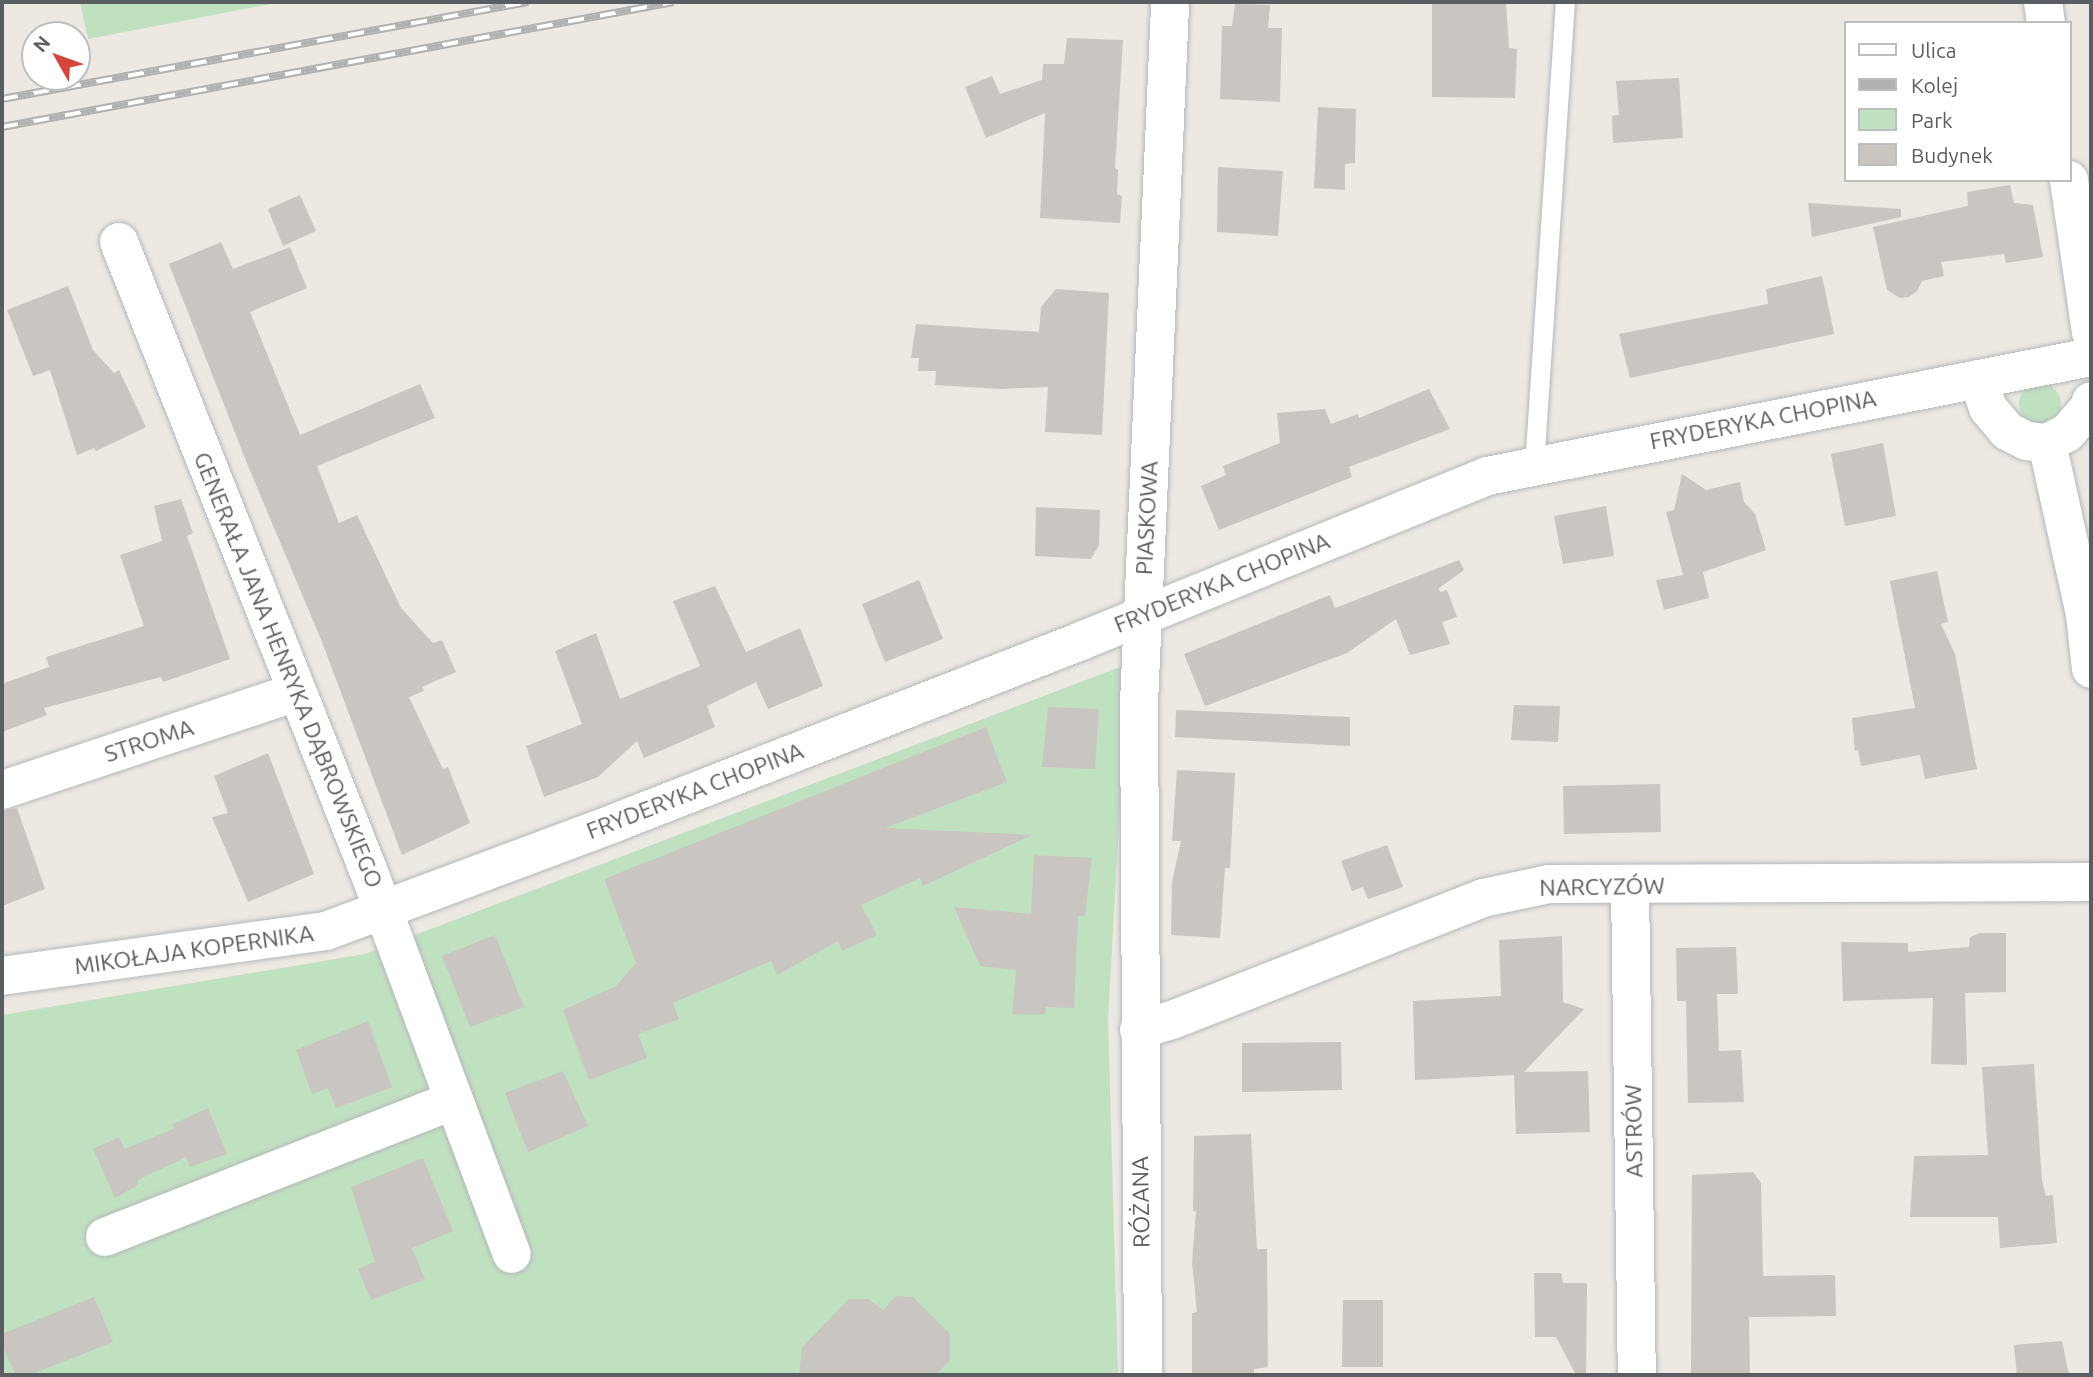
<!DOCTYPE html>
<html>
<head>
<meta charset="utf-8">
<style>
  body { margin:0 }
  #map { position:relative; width:2093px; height:1377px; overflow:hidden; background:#ebe9e1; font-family:Ubuntu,sans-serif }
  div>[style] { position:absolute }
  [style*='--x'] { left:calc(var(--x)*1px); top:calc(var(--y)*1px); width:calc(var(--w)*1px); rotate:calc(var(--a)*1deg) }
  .green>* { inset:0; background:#c0e1c0 }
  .round { border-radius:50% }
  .building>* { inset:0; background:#c9c5c0 }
  .roads { filter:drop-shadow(0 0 2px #b4b7bb) drop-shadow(0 0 2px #b4b7bb) }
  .service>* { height:19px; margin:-9.5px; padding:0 9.5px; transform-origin:9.5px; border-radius:9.5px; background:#fff }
  .minor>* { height:38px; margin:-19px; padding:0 19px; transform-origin:19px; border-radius:19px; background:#fff }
  .rail>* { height:8px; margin-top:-4px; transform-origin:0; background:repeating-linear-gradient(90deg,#fff 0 16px,#b0b1b1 0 32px); box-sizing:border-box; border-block:2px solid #b0b1b1 }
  span { translate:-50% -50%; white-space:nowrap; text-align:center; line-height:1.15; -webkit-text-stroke:7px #fff; paint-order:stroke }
  .street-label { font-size:23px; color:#5a5d61 }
  .frame { position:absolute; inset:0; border:4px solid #5a5d61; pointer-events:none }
  .legend { position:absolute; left:1844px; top:21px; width:228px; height:161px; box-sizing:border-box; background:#fff; border:2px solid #bdbec0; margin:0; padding:9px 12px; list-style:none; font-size:21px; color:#5a5d61 }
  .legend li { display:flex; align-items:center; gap:14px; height:35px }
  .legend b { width:35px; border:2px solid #bdbec0 }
  .north { position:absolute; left:21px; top:21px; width:70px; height:70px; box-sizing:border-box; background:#fff; border:2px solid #bdbec0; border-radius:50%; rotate:310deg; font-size:19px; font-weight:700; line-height:28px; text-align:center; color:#5a5d61 }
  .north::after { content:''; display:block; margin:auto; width:24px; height:32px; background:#d7443b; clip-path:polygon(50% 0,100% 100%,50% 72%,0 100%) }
</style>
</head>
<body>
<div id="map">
  <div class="green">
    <i style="clip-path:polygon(80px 2px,281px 2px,88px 39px)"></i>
    <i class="round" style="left:2019px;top:383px;width:42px;height:42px"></i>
    <i style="clip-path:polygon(1128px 664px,1108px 1019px,1118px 1375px,2px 1375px,2px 1015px,365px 954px)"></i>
  </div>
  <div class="building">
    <i style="clip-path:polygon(1432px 2px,1506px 2px,1509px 48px,1517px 49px,1515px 98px,1432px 97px)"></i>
    <i style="clip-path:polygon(1235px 4px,1270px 5px,1268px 28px,1282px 28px,1280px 102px,1220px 99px,1222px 26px,1232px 26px)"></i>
    <i style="clip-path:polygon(1067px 38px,1123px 40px,1115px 168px,1118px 170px,1117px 194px,1122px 196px,1120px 223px,1040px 218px,1045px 113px,986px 138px,965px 87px,992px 76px,1000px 94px,1042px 80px,1043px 64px,1064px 64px)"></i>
    <i style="clip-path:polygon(1679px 78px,1683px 138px,1613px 143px,1612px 116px,1619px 115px,1616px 81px)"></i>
    <i style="clip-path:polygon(1318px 107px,1356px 109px,1355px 163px,1345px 164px,1345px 190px,1314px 188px)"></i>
    <i style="clip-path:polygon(1218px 167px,1283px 171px,1278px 236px,1217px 232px)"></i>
    <i style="clip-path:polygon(2010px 185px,2014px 203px,2033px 205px,2043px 257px,2006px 263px,2004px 254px,1941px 262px,1944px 276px,1922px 281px,1917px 291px,1909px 297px,1900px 298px,1887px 290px,1873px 227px,1968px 206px,1967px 192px)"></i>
    <i style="clip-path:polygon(300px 195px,316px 231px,283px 246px,268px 209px)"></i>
    <i style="clip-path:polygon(1808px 203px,1901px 209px,1901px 217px,1812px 237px)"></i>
    <i style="clip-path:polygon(221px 242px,233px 269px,290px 247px,307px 288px,250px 312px,300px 435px,420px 384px,435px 418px,317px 466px,339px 523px,357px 515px,401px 608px,433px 643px,442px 640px,456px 672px,422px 687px,424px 691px,409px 697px,443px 769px,448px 767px,470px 823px,402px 855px,322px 642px,246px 461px,169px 264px)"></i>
    <i style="clip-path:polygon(1822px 276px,1834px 334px,1630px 378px,1619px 334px,1768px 304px,1766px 289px)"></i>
    <i style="clip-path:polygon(68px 286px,93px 350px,114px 373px,119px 370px,146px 427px,96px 451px,94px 448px,77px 455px,50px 370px,33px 376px,7px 310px)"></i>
    <i style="clip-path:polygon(1056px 289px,1109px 293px,1102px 435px,1045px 432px,1048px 387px,1001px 389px,935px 385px,936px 371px,918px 371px,919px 358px,911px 358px,916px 324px,1039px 332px,1041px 307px)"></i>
    <i style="clip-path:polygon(1429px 389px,1450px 429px,1349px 467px,1352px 477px,1219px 530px,1201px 486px,1226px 475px,1223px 466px,1280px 443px,1277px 413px,1325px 409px,1331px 424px,1358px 414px,1359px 418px)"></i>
    <i style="clip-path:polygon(1883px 443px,1896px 516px,1845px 526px,1831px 454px)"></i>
    <i style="clip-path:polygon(1682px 474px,1706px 490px,1740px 482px,1744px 502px,1755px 514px,1766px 550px,1703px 572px,1709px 598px,1664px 610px,1656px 580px,1683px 575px,1666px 512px,1674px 510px)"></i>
    <i style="clip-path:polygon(181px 499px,193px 533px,187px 536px,230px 659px,163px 682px,161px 677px,44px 708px,47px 715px,2px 732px,2px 684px,49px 667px,46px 657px,144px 626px,120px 555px,162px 541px,154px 506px)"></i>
    <i style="clip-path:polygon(1606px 506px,1614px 556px,1563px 564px,1554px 516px)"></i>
    <i style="clip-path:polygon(1036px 507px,1100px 510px,1099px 545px,1091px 559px,1035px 556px)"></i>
    <i style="clip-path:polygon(1459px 560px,1464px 570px,1439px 588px,1440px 592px,1447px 590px,1457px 617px,1442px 622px,1450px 644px,1410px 655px,1396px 619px,1347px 653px,1205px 706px,1184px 654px,1330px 595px,1335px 608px)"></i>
    <i style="clip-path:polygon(1937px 571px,1948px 622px,1941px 624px,1955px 654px,1977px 769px,1925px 779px,1920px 755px,1861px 766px,1858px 750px,1855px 751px,1852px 718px,1915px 708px,1890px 581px)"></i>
    <i style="clip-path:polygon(919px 580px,943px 639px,885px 662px,862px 604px)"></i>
    <i style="clip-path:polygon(715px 586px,746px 652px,800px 628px,823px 686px,768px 709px,756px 682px,707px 706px,715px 727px,644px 758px,637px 741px,598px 777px,544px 797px,526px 746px,582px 724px,555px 651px,596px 633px,620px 699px,700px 666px,673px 601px)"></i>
    <i style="clip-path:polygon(1514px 705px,1560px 706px,1558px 742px,1511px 740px)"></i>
    <i style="clip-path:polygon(1048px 707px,1099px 709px,1095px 769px,1042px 767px)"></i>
    <i style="clip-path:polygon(1176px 710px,1350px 717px,1350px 746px,1175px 737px)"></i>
    <i style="clip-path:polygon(986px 727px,1007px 782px,885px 828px,1032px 835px,923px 886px,920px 878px,861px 905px,877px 935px,842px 951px,838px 941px,777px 975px,771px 961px,673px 1003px,679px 1019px,638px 1034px,647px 1058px,589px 1080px,563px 1010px,616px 986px,636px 963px,604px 879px)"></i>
    <i style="clip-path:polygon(268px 753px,314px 874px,248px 902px,212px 817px,228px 813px,214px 776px)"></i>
    <i style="clip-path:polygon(1177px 770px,1235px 773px,1230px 868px,1225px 868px,1220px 938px,1171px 935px,1172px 882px,1181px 841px,1172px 841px)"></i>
    <i style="clip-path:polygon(1660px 784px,1661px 832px,1564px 834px,1563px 786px)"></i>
    <i style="clip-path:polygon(17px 808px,45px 889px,2px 906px,2px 811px)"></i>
    <i style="clip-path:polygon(1387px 845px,1403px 887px,1368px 899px,1363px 887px,1352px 891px,1341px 861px)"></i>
    <i style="clip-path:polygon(1034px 855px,1092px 858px,1085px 916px,1078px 916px,1074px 1008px,1046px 1007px,1045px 1015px,1012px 1014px,1016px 970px,980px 966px,954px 907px,1031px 914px)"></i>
    <i style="clip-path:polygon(1980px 933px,2006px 933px,2006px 992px,1965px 993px,1967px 1065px,1931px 1064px,1933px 998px,1843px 1001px,1841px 942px,1908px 943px,1908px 952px,1969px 947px,1970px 937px)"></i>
    <i style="clip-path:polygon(495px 935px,524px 1007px,470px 1027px,442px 956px)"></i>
    <i style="clip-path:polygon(1562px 936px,1563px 1002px,1584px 1009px,1524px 1072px,1588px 1071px,1590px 1132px,1516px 1134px,1514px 1075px,1415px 1080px,1413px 1001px,1501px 996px,1499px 940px)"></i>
    <i style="clip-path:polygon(1736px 947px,1738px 994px,1717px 994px,1719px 1051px,1741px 1050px,1744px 1102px,1688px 1103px,1686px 1001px,1677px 1001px,1676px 948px)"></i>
    <i style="clip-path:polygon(368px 1021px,392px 1087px,336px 1108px,328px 1088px,312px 1094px,296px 1050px)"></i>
    <i style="clip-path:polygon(1341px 1042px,1342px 1090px,1242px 1092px,1242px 1043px)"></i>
    <i style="clip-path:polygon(2034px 1064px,2042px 1181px,2046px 1196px,2053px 1195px,2057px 1243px,2000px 1248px,1998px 1217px,1910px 1217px,1914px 1156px,1988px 1155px,1982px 1067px)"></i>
    <i style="clip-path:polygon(563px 1071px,588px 1126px,528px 1152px,505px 1093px)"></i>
    <i style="clip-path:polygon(208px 1108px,227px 1154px,190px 1167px,186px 1157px,138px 1180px,138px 1185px,115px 1198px,93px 1149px,119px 1137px,125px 1149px,173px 1129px,173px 1124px)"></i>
    <i style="clip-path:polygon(1251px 1134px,1257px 1249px,1267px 1249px,1268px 1367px,1254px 1369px,1254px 1375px,1192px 1375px,1192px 1313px,1197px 1312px,1192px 1262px,1196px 1211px,1193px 1211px,1194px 1136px)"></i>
    <i style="clip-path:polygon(423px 1158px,453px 1231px,412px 1248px,425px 1279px,371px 1300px,358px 1269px,375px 1262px,351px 1187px)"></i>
    <i style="clip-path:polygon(1753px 1172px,1761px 1183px,1763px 1276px,1835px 1275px,1836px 1316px,1749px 1317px,1750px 1375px,1691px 1375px,1692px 1175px)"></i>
    <i style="clip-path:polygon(1534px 1273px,1561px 1273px,1563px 1283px,1587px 1283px,1586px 1375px,1576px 1375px,1556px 1337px,1535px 1337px)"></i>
    <i style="clip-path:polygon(896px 1296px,913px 1297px,950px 1334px,950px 1360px,936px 1375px,799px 1375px,802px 1347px,849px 1299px,868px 1299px,883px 1310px)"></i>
    <i style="clip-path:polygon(94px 1297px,113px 1342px,30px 1375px,16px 1375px,2px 1345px,2px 1334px)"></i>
    <i style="clip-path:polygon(1343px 1300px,1383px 1300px,1383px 1367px,1342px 1367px)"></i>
    <i style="clip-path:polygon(2062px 1341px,2069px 1375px,2017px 1375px,2014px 1345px)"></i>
  </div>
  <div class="roads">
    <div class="service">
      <i style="--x:1534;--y:467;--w:466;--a:-86.2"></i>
    </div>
    <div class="minor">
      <i style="--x:2043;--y:2;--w:21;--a:82"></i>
      <i style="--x:2069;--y:180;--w:154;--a:81.8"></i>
      <i style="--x:119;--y:242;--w:672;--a:68.36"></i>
      <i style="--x:367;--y:867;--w:413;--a:69.5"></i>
      <i style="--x:1978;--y:379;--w:31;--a:71"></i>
      <i style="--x:1988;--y:408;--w:30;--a:50"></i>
      <i style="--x:2007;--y:431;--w:22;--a:27"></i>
      <i style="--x:2027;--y:441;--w:20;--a:6"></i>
      <i style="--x:2047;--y:443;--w:22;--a:-27"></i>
      <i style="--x:2067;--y:433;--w:33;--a:-49"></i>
      <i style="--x:2089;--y:408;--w:7;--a:-74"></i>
      <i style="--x:2047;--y:443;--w:176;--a:77.5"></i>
      <i style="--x:2085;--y:615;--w:54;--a:83.7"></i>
      <i style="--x:2;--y:790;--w:310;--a:-18.4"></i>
      <i style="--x:1630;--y:886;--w:489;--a:89.2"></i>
      <i style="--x:2;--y:976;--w:327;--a:-7.9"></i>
      <i style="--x:326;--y:931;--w:311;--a:-20.5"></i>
      <i style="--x:617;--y:822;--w:498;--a:-21.3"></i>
      <i style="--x:1081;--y:641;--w:438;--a:-22.1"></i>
      <i style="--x:1487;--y:476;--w:616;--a:-11.15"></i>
      <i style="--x:1139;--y:1030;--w:34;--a:-17"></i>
      <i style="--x:1172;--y:1020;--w:334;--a:-21.4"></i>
      <i style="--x:1483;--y:898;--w:67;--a:-12"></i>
      <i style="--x:1549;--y:884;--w:542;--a:-0.21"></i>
      <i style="--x:105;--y:1237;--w:375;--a:-21.4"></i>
      <i style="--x:1143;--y:1375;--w:672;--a:-90.34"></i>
      <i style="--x:1139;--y:703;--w:697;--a:-87.45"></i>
    </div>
  </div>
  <div class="rail">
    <i style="--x:2;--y:99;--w:535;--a:-10.45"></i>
    <i style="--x:2;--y:127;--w:683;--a:-10.55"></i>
  </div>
  <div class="street-label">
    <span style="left:1763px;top:420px;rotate:-11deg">FRYDERYKA CHOPINA</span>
    <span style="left:1147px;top:518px;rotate:-87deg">PIASKOWA</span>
    <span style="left:1222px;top:583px;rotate:-22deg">FRYDERYKA CHOPINA</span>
    <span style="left:288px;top:670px;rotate:68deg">GENERAŁA JANA HENRYKA DĄBROWSKIEGO</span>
    <span style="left:149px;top:741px;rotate:-18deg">STROMA</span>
    <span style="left:695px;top:791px;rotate:-21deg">FRYDERYKA CHOPINA</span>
    <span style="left:1602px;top:887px;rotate:-1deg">NARCYZÓW</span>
    <span style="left:194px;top:950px;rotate:-8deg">MIKOŁAJA KOPERNIKA</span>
    <span style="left:1634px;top:1131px;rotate:-91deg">ASTRÓW</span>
    <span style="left:1141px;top:1202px;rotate:-91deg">RÓŻANA</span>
  </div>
  <div class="frame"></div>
  <ul class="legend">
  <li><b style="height:9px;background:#fff"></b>Ulica</li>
  <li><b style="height:9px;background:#b0b1b1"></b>Kolej</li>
  <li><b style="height:19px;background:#c0e1c0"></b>Park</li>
  <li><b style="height:19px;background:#c9c5c0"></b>Budynek</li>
  </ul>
  <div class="north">N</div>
</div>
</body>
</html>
